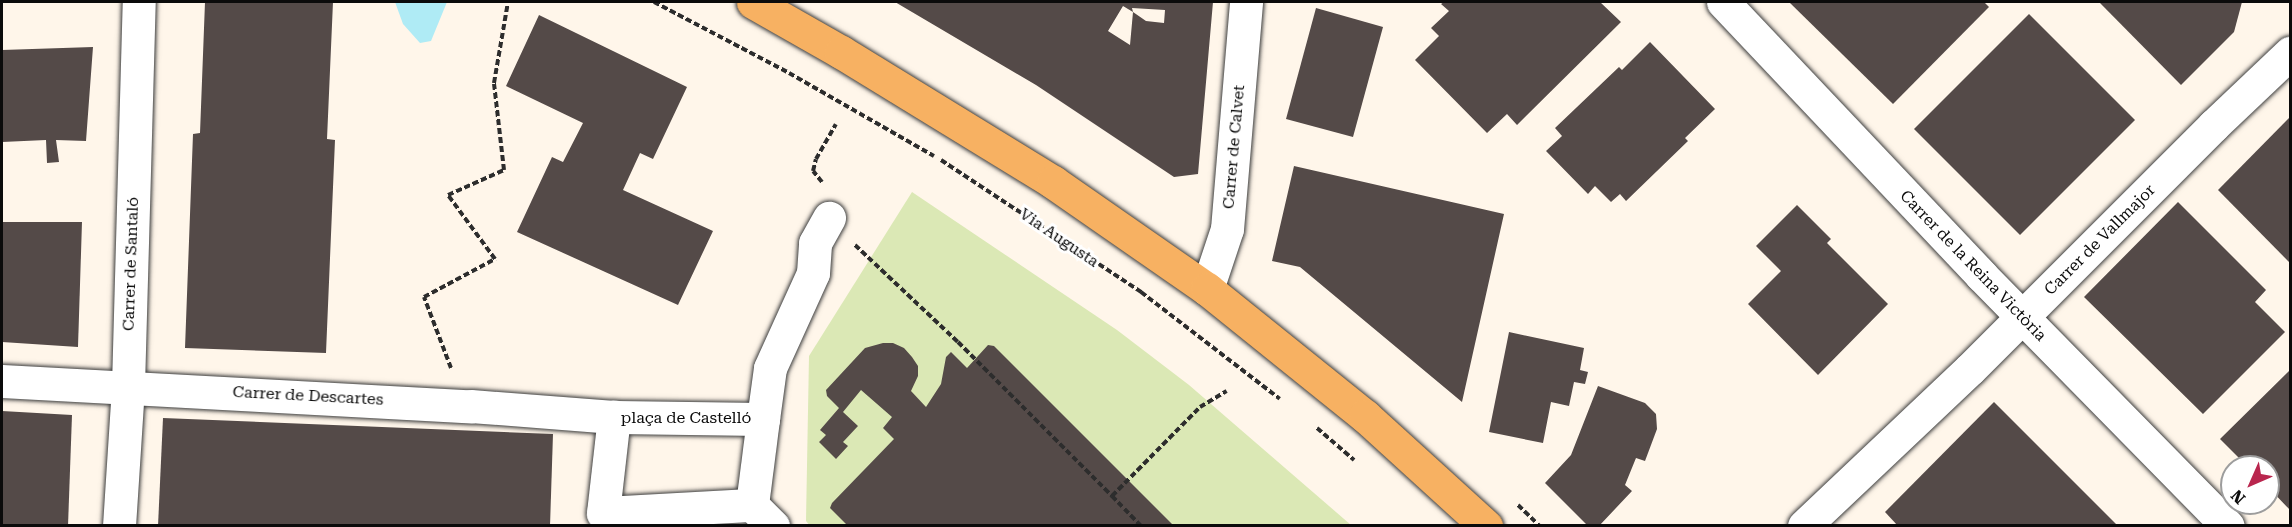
<!DOCTYPE html>
<html>
<head>
<meta charset="utf-8">
<style>
  body { margin:0 }
  #map { position:relative; width:2292px; height:527px; overflow:hidden; background:#fff6ea; font-family:"Roboto Serif",serif }
  div>[style] { position:absolute }
  [style*='--x'] { left:calc(var(--x)*1px); top:calc(var(--y)*1px); width:calc(var(--w)*1px); rotate:calc(var(--a)*1deg) }
  .green>* { inset:0; background:#dbe8b5 }
  .water>* { inset:0; background:#afebf5 }
  .building>* { inset:0; background:#544a48 }
  .path>* { height:4px; margin-top:-2px; transform-origin:0; background:repeating-linear-gradient(90deg,#2d2d2d 0 6px,transparent 0 9px) }
  .roads { filter:drop-shadow(0 0 2px #3e3e3e) drop-shadow(0 0 2px #3e3e3e) }
  .minor>* { height:33px; margin:-16.5px; padding:0 16.5px; transform-origin:16.5px; border-radius:16.5px; background:#fff }
  .major>* { height:33px; margin:-16.5px; padding:0 16.5px; transform-origin:16.5px; border-radius:16.5px; background:#f7b162 }
  span { translate:-50% -50%; white-space:nowrap; text-align:center; line-height:1.15; -webkit-text-stroke:6px #fff; paint-order:stroke }
  .street-label { font-size:16px; color:#0b0b0b }
  .frame { position:absolute; inset:0; border:3px solid #0b0b0b; pointer-events:none }
  .north { position:absolute; left:2220px; top:455px; width:60px; height:60px; box-sizing:border-box; background:#fff; border:2px solid #9d9d9d; border-radius:50%; rotate:225deg; font-size:16px; font-weight:700; line-height:24px; text-align:center; color:#0b0b0b }
  .north::after { content:''; display:block; margin:auto; width:21px; height:27px; background:#b9264e; clip-path:polygon(50% 0,100% 100%,50% 72%,0 100%) }
</style>
</head>
<body>
<div id="map">
  <div class="green">
    <i style="clip-path:polygon(912px 192px,1117px 330px,1189px 385px,1351px 525px,810px 526px,806px 521px,809px 356px)"></i>
  </div>
  <div class="water">
    <i style="clip-path:polygon(395px 2px,447px 2px,431px 41px,420px 43px,403px 24px)"></i>
  </div>
  <div class="building">
    <i style="clip-path:polygon(205px 2px,333px 2px,327px 139px,335px 140px,326px 353px,185px 348px,193px 134px,200px 133px)"></i>
    <i style="clip-path:polygon(evenodd,895px 2px,1213px 2px,1198px 174px,1174px 177px,1036px 85px,895px 2px,1123px 6px,1133px 12px,1132px 8px,1165px 10px,1164px 23px,1146px 21px,1133px 12px,1130px 45px,1108px 31px,1123px 6px)"></i>
    <i style="clip-path:polygon(1444px 2px,1600px 2px,1621px 22px,1517px 125px,1507px 114px,1487px 133px,1415px 60px,1439px 36px,1431px 28px,1449px 11px,1441px 4px)"></i>
    <i style="clip-path:polygon(1789px 2px,1984px 2px,1989px 7px,1893px 104px)"></i>
    <i style="clip-path:polygon(2099px 2px,2242px 2px,2234px 32px,2181px 85px)"></i>
    <i style="clip-path:polygon(1316px 8px,1383px 27px,1353px 137px,1286px 119px)"></i>
    <i style="clip-path:polygon(2029px 14px,2135px 120px,2020px 235px,1914px 129px)"></i>
    <i style="clip-path:polygon(539px 15px,687px 87px,653px 159px,640px 153px,623px 190px,713px 231px,678px 305px,517px 232px,552px 157px,563px 162px,583px 123px,506px 86px)"></i>
    <i style="clip-path:polygon(1650px 42px,1715px 109px,1685px 138px,1688px 141px,1626px 201px,1620px 194px,1611px 202px,1595px 186px,1588px 194px,1546px 151px,1562px 136px,1555px 128px,1619px 67px,1622px 70px)"></i>
    <i style="clip-path:polygon(93px 47px,86px 141px,56px 140px,59px 162px,47px 163px,46px 140px,2px 142px,2px 50px)"></i>
    <i style="clip-path:polygon(2290px 117px,2290px 263px,2218px 190px)"></i>
    <i style="clip-path:polygon(1294px 166px,1504px 214px,1462px 402px,1300px 267px,1272px 261px)"></i>
    <i style="clip-path:polygon(2178px 202px,2266px 290px,2255px 302px,2285px 332px,2203px 414px,2084px 297px)"></i>
    <i style="clip-path:polygon(1797px 205px,1831px 239px,1827px 243px,1888px 304px,1818px 375px,1748px 304px,1781px 271px,1756px 246px)"></i>
    <i style="clip-path:polygon(2px 222px,82px 222px,78px 347px,2px 342px)"></i>
    <i style="clip-path:polygon(1509px 332px,1584px 348px,1580px 370px,1588px 372px,1585px 384px,1574px 382px,1569px 406px,1551px 402px,1543px 443px,1489px 432px)"></i>
    <i style="clip-path:polygon(883px 343px,893px 343px,904px 348px,912px 357px,918px 366px,918px 376px,911px 391px,926px 407px,941px 384px,946px 357px,951px 352px,967px 368px,988px 345px,994px 346px,1174px 526px,848px 526px,830px 508px,832px 503px,894px 439px,883px 428px,892px 417px,861px 390px,843px 412px,858px 426px,843px 442px,848px 446px,836px 459px,819px 442px,826px 435px,820px 430px,839px 408px,827px 396px,826px 390px,865px 348px)"></i>
    <i style="clip-path:polygon(2290px 370px,2290px 510px,2268px 487px,2268px 467px,2248px 467px,2220px 439px)"></i>
    <i style="clip-path:polygon(1598px 386px,1645px 403px,1656px 414px,1657px 429px,1645px 461px,1636px 458px,1625px 485px,1632px 491px,1599px 526px,1588px 526px,1545px 483px,1571px 455px)"></i>
    <i style="clip-path:polygon(1994px 402px,2118px 526px,1898px 526px,1885px 512px)"></i>
    <i style="clip-path:polygon(2px 411px,72px 415px,68px 526px,2px 526px)"></i>
    <i style="clip-path:polygon(163px 418px,553px 434px,550px 526px,158px 526px)"></i>
  </div>
  <div class="path">
    <i style="--x:654;--y:2;--w:153;--a:27.7"></i>
    <i style="--x:789;--y:73;--w:167;--a:29.8"></i>
    <i style="--x:941;--y:160;--w:240;--a:33.4"></i>
    <i style="--x:1141;--y:292;--w:175;--a:37.6"></i>
    <i style="--x:822;--y:182;--w:14;--a:-129"></i>
    <i style="--x:813;--y:171;--w:12;--a:-76"></i>
    <i style="--x:816;--y:159;--w:40;--a:-60.3"></i>
    <i style="--x:855;--y:245;--w:141;--a:43.3"></i>
    <i style="--x:958;--y:342;--w:218;--a:45"></i>
    <i style="--x:451;--y:368;--w:76;--a:-110.8"></i>
    <i style="--x:424;--y:297;--w:81;--a:-28.2"></i>
    <i style="--x:495;--y:259;--w:79;--a:-126.3"></i>
    <i style="--x:448;--y:195;--w:61;--a:-24.1"></i>
    <i style="--x:504;--y:170;--w:88;--a:-96.6"></i>
    <i style="--x:494;--y:83;--w:82;--a:-80.2"></i>
    <i style="--x:1317;--y:428;--w:49;--a:40.9"></i>
    <i style="--x:1518;--y:505;--w:30;--a:44"></i>
    <i style="--x:1141;--y:526;--w:42;--a:-134"></i>
    <i style="--x:1112;--y:496;--w:125;--a:-45.3"></i>
    <i style="--x:1200;--y:407;--w:31;--a:-31"></i>
  </div>
  <div class="roads">
    <div class="minor">
      <i style="--x:1723;--y:2;--w:376;--a:46.6"></i>
      <i style="--x:1981;--y:275;--w:352;--a:45.5"></i>
      <i style="--x:1207;--y:289;--w:63;--a:-71.6"></i>
      <i style="--x:1227;--y:229;--w:228;--a:-85.2"></i>
      <i style="--x:2;--y:381;--w:470;--a:3.1"></i>
      <i style="--x:471;--y:406;--w:143;--a:4.4"></i>
      <i style="--x:763;--y:419;--w:51;--a:-82.2"></i>
      <i style="--x:770;--y:368;--w:104;--a:-65.6"></i>
      <i style="--x:813;--y:273;--w:30;--a:-86"></i>
      <i style="--x:815;--y:243;--w:29;--a:-61"></i>
      <i style="--x:752;--y:505;--w:30;--a:45"></i>
      <i style="--x:603;--y:513;--w:97;--a:-83.5"></i>
      <i style="--x:614;--y:417;--w:149;--a:0.8"></i>
      <i style="--x:763;--y:419;--w:87;--a:97.3"></i>
      <i style="--x:603;--y:513;--w:149;--a:-3.1"></i>
      <i style="--x:119;--y:526;--w:140;--a:-86.3"></i>
      <i style="--x:128;--y:386;--w:384;--a:-88.4"></i>
      <i style="--x:1804;--y:526;--w:228;--a:-43.4"></i>
      <i style="--x:1970;--y:369;--w:345;--a:-45"></i>
      <i style="--x:2214;--y:125;--w:105;--a:-43.5"></i>
    </div>
    <div class="major">
      <i style="--x:753;--y:2;--w:101;--a:29.6"></i>
      <i style="--x:841;--y:52;--w:249;--a:31.5"></i>
      <i style="--x:1053;--y:182;--w:188;--a:34.8"></i>
      <i style="--x:1207;--y:289;--w:203;--a:38.8"></i>
      <i style="--x:1365;--y:416;--w:164;--a:42.3"></i>
    </div>
  </div>
  <div class="street-label">
    <span style="left:1234px;top:147px;rotate:-85deg">Carrer de Calvet</span>
    <span style="left:1059px;top:238px;rotate:34deg">Via Augusta</span>
    <span style="left:2100px;top:240px;rotate:-45deg">Carrer de Vallmajor</span>
    <span style="left:131px;top:264px;rotate:-88deg">Carrer de Santaló</span>
    <span style="left:1973px;top:266px;rotate:46deg">Carrer de la Reina Victòria</span>
    <span style="left:308px;top:396px;rotate:3deg">Carrer de Descartes</span>
    <span style="left:686px;top:418px">plaça de Castelló</span>
  </div>
  <div class="frame"></div>
  <div class="north">N</div>
</div>
</body>
</html>
